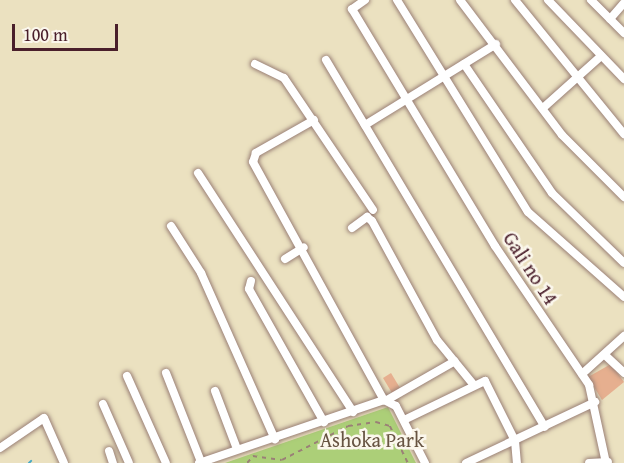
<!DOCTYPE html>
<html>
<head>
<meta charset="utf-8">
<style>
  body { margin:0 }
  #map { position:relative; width:624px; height:463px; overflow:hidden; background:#ebe1c0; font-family:"Gentium Book Plus",serif }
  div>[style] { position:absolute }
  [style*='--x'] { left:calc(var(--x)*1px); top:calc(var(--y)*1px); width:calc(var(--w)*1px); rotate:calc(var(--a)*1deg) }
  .green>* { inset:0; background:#accf78 }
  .stream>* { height:2px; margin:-1px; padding:0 1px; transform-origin:1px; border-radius:1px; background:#46a9c5 }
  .building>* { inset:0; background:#e6af8f }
  .path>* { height:1.5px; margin-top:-0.75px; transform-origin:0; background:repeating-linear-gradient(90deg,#9a8076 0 4.5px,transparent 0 9px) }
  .roads { filter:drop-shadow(0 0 2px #9a8076) drop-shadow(0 0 2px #9a8076) }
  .street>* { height:8px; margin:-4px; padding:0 4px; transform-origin:4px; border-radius:4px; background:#fff }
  span { translate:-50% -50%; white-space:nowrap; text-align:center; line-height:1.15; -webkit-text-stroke:5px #fbf7ec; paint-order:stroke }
  .street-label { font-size:20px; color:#4a1f2b }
  .park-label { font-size:20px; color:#675442 }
  .scale { position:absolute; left:12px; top:24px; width:106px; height:27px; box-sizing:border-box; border:3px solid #4a1f2b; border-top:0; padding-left:8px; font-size:18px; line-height:21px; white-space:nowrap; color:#4a1f2b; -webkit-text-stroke:4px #fbf7ec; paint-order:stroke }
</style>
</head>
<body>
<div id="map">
  <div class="green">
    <i style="clip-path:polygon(388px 407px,416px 463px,225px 463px)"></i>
  </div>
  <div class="stream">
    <i style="--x:29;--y:463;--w:3;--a:-45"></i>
  </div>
  <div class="building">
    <i style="clip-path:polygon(611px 364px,624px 382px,602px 400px,588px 377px)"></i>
    <i style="clip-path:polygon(391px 373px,400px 388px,392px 393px,383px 378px)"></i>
  </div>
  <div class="path">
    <i style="--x:247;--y:463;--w:9;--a:-49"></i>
    <i style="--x:253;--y:456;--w:29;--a:8"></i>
    <i style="--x:282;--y:460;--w:74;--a:-27.3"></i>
    <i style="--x:348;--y:426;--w:28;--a:-8"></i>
    <i style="--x:376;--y:422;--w:15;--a:16"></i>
    <i style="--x:390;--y:426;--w:41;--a:64.1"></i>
  </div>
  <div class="roads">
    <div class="street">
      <i style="--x:365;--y:0;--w:16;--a:145"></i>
      <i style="--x:352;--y:9;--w:277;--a:58.9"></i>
      <i style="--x:495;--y:246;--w:168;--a:55.9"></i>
      <i style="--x:589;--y:385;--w:80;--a:77.7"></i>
      <i style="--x:397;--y:0;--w:249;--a:58.3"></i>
      <i style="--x:528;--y:212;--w:128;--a:41.5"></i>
      <i style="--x:460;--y:0;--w:169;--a:52.9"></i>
      <i style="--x:562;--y:135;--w:88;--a:45"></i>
      <i style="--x:515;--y:0;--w:173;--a:50.9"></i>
      <i style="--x:548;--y:0;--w:110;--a:46.1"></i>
      <i style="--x:591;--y:0;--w:47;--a:45"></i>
      <i style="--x:610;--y:19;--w:21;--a:-49"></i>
      <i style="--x:326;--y:60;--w:427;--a:59.2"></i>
      <i style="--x:255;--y:64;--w:32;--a:26"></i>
      <i style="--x:284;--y:78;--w:159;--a:56"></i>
      <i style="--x:464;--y:64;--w:156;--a:55.7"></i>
      <i style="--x:552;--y:193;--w:100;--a:44.2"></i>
      <i style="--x:543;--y:108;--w:78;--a:-41.9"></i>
      <i style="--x:314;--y:120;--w:67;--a:150.4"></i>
      <i style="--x:256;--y:153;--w:9;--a:108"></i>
      <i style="--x:253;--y:162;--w:272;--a:61.2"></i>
      <i style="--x:365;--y:125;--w:154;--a:-31.7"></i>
      <i style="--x:198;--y:173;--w:285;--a:57"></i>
      <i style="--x:171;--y:226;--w:56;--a:57.4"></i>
      <i style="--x:201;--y:273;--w:182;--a:66"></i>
      <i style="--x:352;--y:228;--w:19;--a:-36"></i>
      <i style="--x:367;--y:217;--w:6;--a:39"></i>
      <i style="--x:372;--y:221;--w:136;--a:61.4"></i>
      <i style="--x:437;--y:340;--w:57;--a:50.7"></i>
      <i style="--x:285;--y:259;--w:22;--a:-32"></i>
      <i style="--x:251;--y:281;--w:8;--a:104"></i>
      <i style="--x:249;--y:289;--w:153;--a:60.6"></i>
      <i style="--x:606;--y:356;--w:25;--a:43"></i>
      <i style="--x:166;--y:373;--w:96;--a:68.5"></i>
      <i style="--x:582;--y:374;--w:57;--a:-42.1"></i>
      <i style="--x:127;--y:376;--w:95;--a:65.9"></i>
      <i style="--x:215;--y:391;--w:62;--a:69.2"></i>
      <i style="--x:387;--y:400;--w:78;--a:-29.8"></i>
      <i style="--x:103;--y:404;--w:64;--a:66.2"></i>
      <i style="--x:404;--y:420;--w:90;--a:-25.7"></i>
      <i style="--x:485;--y:381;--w:67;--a:63.4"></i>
      <i style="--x:515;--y:441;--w:22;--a:85"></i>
      <i style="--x:0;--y:448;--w:53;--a:-34.3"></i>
      <i style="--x:44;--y:418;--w:49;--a:66"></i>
      <i style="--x:109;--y:451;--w:13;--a:72"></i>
      <i style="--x:199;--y:463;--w:195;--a:-18.8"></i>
      <i style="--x:384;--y:400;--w:13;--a:27"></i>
      <i style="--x:396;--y:406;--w:64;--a:63"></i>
      <i style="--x:466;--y:463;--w:143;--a:-25.3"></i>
      <i style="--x:589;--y:463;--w:19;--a:-3"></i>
    </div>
  </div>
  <div class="street-label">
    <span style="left:531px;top:268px;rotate:57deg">Gali no 14</span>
  </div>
  <div class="park-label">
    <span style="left:372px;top:439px">Ashoka Park</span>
  </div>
  <div class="scale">100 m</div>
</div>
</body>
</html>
